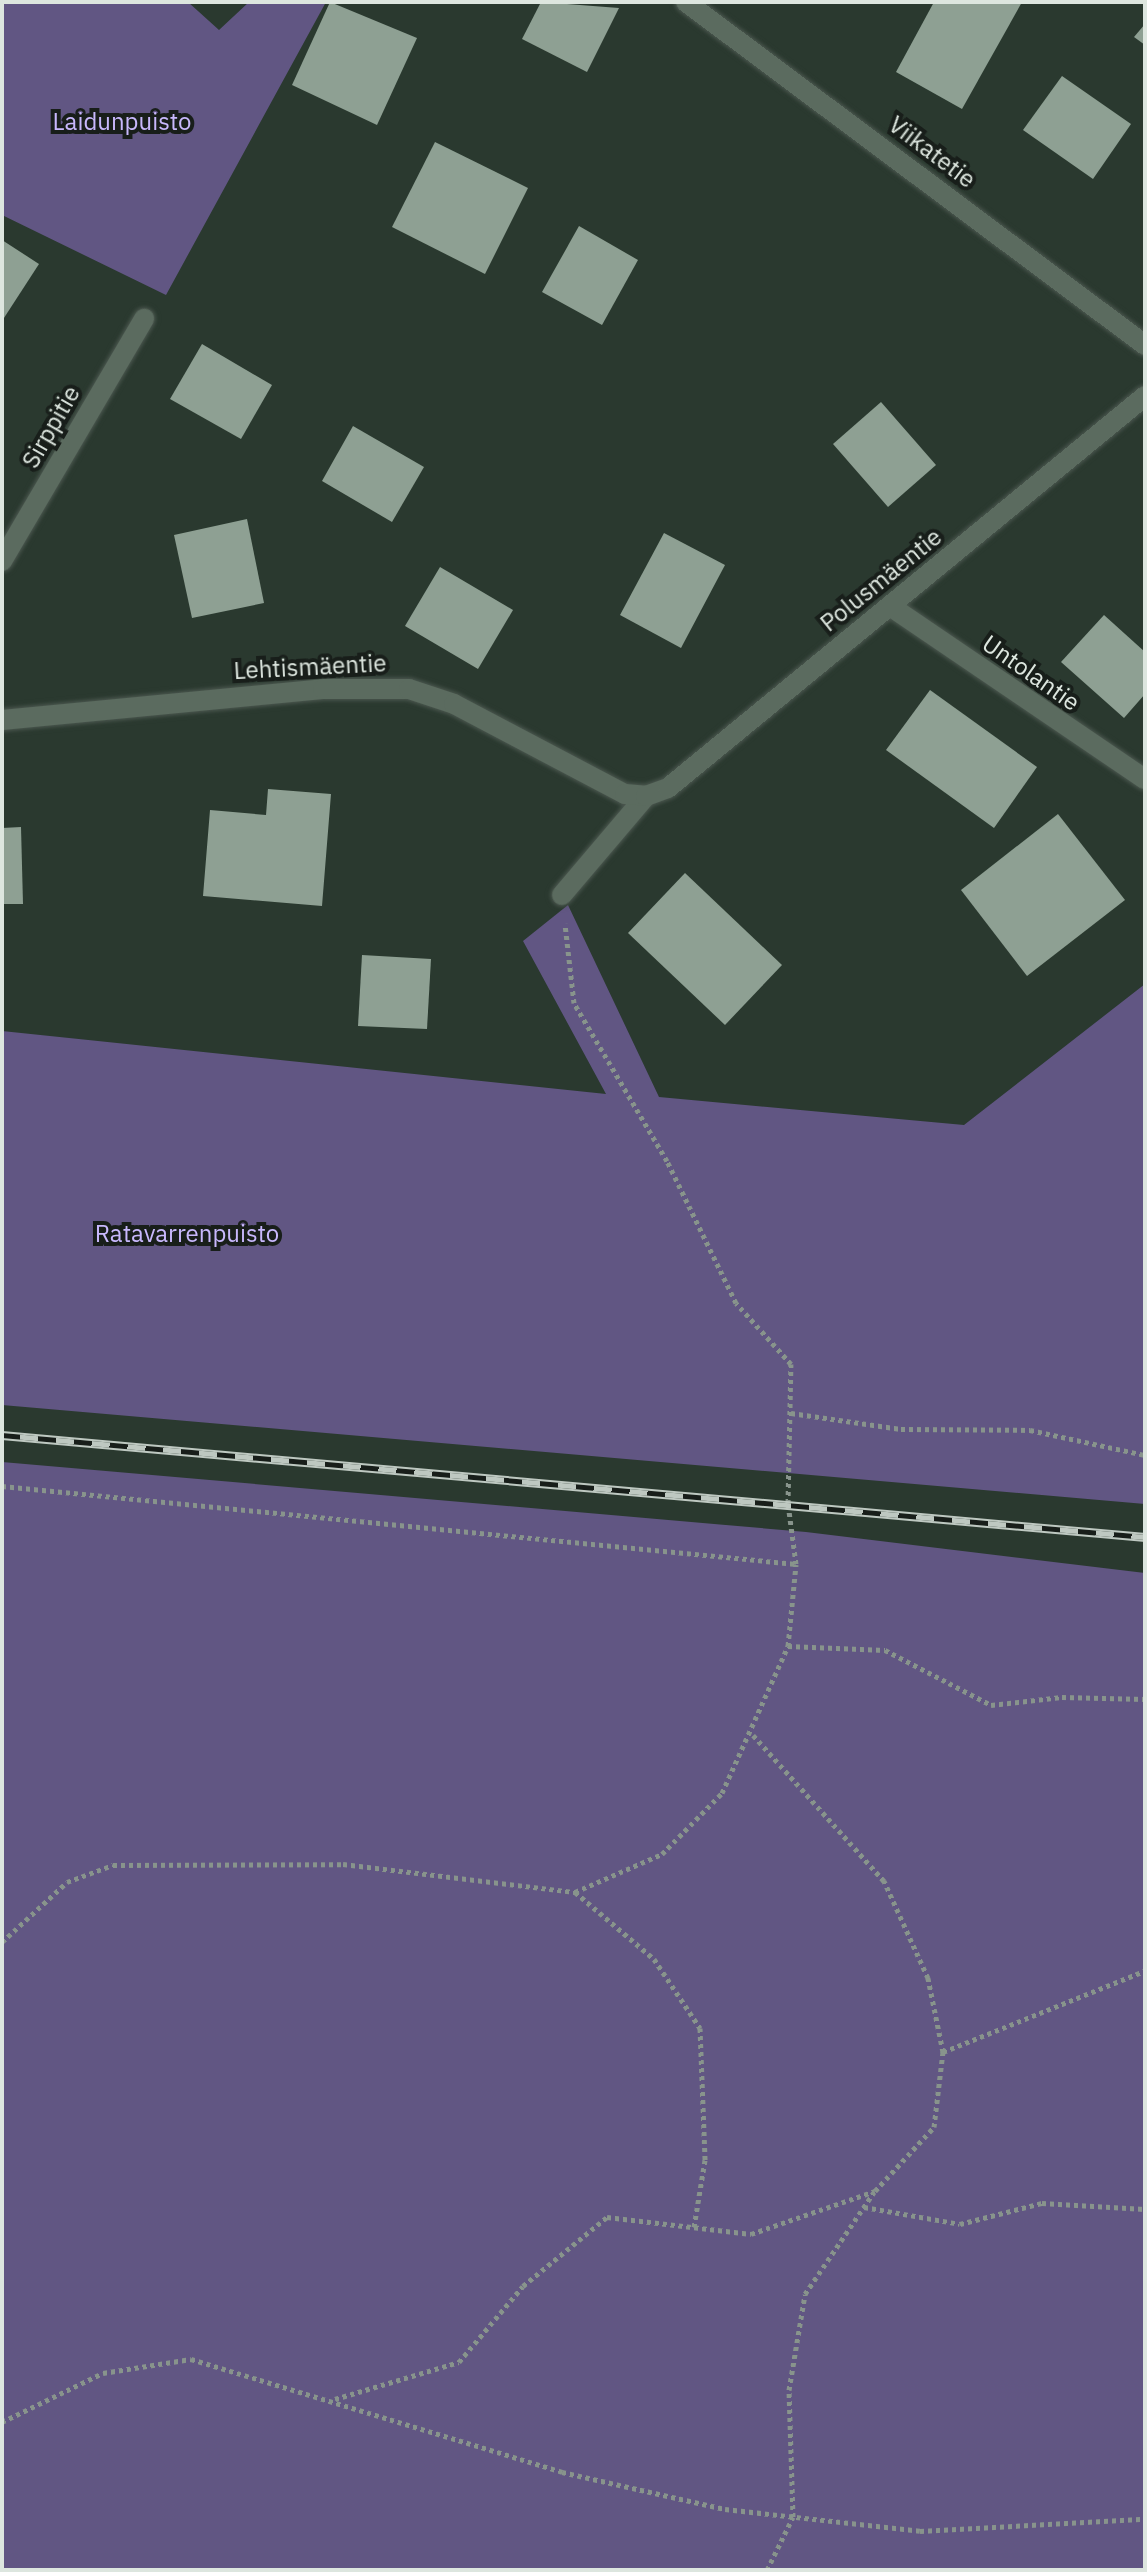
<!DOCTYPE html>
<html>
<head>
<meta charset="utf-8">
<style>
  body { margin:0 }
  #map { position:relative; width:1147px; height:2572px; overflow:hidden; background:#2a392f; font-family:"IBM Plex Sans",sans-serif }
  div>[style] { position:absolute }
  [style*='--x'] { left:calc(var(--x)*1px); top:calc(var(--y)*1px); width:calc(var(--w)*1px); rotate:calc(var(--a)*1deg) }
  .green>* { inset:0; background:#615683 }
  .building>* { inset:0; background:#8ea093 }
  .path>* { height:5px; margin-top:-2.5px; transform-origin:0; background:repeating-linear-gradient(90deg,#88948c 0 4px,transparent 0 8px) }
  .roads { filter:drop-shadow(0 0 2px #4b574f) drop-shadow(0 0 2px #4b574f) }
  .service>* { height:20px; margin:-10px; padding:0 10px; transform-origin:10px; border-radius:10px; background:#5b6b5f }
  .minor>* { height:20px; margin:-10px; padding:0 10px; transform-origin:10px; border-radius:10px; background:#5b6b5f }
  .rail>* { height:9px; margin-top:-4.5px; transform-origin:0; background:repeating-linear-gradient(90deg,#181e1a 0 18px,#bec8c1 0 36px); box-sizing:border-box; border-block:2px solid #bec8c1 }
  span { translate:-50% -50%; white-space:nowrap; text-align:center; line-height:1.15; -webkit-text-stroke:8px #181e1a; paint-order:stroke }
  .park-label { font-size:24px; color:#c8b8fc }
  .street-label { font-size:24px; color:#dde6df }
  .frame { position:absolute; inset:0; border:4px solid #dde6df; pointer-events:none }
</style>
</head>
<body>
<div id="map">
  <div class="green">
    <i style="clip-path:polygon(2px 2px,188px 2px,219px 30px,249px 2px,326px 2px,166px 295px,2px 215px)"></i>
    <i style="clip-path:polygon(568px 905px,659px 1097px,964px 1125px,1145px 984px,1145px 1504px,2px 1405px,2px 1031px,606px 1094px,523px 941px)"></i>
    <i style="clip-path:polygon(2px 1462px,806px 1532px,1145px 1573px,1145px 2570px,2px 2570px)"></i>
  </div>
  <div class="building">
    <i style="clip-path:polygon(330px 2px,417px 38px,377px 125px,292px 85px)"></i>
    <i style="clip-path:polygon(541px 2px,619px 8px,587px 72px,522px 39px)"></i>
    <i style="clip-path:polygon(934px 2px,1022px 2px,962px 109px,896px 72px)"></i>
    <i style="clip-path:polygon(1145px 24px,1145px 45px,1134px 37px)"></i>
    <i style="clip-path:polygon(1062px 76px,1131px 124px,1093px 179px,1023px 130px)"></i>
    <i style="clip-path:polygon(435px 142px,528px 188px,485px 274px,392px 227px)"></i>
    <i style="clip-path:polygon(579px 226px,638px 260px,602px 325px,542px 292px)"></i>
    <i style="clip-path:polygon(2px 240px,39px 264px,2px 321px)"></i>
    <i style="clip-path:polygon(202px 344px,272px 385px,241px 439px,170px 399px)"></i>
    <i style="clip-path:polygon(881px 402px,936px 465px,888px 507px,833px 444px)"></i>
    <i style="clip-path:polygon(353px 426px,424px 467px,392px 522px,322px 481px)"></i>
    <i style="clip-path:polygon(247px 519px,264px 603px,192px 618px,174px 535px)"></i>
    <i style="clip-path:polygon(664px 533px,725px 565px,681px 648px,620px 615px)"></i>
    <i style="clip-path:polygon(440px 567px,513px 610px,478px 669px,405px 626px)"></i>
    <i style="clip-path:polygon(1104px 615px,1145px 652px,1145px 694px,1124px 718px,1061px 662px)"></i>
    <i style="clip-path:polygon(930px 690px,1037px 767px,994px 828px,886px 750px)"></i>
    <i style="clip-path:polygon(268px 789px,331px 794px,322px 906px,203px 896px,210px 810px,266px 815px)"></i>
    <i style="clip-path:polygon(1058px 814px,1125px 900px,1027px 976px,961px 890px)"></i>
    <i style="clip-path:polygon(21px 827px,23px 904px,2px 904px,2px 828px)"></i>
    <i style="clip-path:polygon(685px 873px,782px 965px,725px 1025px,628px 933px)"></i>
    <i style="clip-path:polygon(362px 955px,431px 959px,427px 1029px,358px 1026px)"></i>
  </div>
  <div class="path">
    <i style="--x:791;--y:1413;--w:111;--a:8.3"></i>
    <i style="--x:901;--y:1429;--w:129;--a:0.4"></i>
    <i style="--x:1030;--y:1430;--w:118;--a:12.3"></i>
    <i style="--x:2;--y:1486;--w:798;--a:5.61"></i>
    <i style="--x:788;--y:1646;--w:97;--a:2.4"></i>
    <i style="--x:885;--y:1650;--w:119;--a:27.4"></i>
    <i style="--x:991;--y:1705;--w:71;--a:-6.4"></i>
    <i style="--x:1062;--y:1697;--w:83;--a:1.4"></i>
    <i style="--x:575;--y:1892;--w:104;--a:40.3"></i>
    <i style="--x:654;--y:1959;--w:83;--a:56.3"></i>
    <i style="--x:700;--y:2028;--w:132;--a:87.8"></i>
    <i style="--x:705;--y:2160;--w:68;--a:99.3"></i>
    <i style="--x:2;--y:1942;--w:88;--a:-42.7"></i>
    <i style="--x:67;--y:1882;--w:49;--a:-20.3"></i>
    <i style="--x:113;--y:1865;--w:230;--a:-0.2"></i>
    <i style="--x:343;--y:1864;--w:234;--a:6.9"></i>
    <i style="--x:575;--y:1892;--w:95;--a:-23.6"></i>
    <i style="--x:662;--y:1854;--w:86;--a:-45.5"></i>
    <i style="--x:722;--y:1793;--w:161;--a:-65.8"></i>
    <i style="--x:788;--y:1646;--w:82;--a:-84.4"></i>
    <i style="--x:796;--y:1564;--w:62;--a:-97.5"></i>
    <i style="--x:788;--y:1503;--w:139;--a:-88.8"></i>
    <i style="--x:791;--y:1364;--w:82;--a:-132"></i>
    <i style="--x:736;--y:1303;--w:158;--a:-115.9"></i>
    <i style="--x:667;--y:1161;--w:183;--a:-120.5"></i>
    <i style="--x:574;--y:1003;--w:80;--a:-96.5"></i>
    <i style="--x:943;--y:2052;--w:218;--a:-21.9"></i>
    <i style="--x:864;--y:2207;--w:97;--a:10"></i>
    <i style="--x:960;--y:2224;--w:85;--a:-14.4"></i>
    <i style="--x:1042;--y:2203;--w:103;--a:3.3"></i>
    <i style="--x:335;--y:2399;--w:129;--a:-16.6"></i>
    <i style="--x:459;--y:2362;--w:99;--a:-49.9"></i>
    <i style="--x:523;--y:2286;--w:109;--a:-39.4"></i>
    <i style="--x:607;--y:2217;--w:145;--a:6.7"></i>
    <i style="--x:751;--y:2234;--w:131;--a:-19.1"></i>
    <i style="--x:875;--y:2191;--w:87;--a:-47.3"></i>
    <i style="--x:934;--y:2127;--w:76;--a:-83.2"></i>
    <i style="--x:943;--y:2052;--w:76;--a:-101.5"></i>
    <i style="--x:928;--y:1978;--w:107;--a:-114.4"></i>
    <i style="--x:884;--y:1881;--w:196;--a:-131.9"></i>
    <i style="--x:2;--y:2422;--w:112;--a:-25.9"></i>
    <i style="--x:103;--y:2373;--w:89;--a:-9"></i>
    <i style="--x:191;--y:2359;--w:388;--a:16.9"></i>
    <i style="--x:562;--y:2472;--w:167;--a:12.8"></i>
    <i style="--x:725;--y:2509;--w:196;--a:6.4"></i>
    <i style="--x:920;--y:2531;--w:225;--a:-3.1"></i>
    <i style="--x:767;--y:2570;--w:59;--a:-63.9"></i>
    <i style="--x:793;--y:2517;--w:127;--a:-91.8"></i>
    <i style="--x:789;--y:2390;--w:97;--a:-80.5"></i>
    <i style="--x:805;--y:2294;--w:123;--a:-55.9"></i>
  </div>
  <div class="roads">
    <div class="service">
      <i style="--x:562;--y:895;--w:130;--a:-49.7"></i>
    </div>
    <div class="minor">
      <i style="--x:686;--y:2;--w:573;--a:36.77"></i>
      <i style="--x:2;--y:561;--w:281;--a:-59.6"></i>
      <i style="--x:890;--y:606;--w:308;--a:34.2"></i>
      <i style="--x:2;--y:720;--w:322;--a:-5.5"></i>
      <i style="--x:323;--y:689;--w:86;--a:0"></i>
      <i style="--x:409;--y:689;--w:47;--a:18.4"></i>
      <i style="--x:454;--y:704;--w:193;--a:27.8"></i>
      <i style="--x:625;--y:794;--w:21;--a:5"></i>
      <i style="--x:646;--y:796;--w:23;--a:-20"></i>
      <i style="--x:668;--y:788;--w:617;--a:-39.41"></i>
    </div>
  </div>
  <div class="rail">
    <i style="--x:2;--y:1435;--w:1148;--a:5.1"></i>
  </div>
  <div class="park-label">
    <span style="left:122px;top:122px">Laidunpuisto</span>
    <span style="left:187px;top:1234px">Ratavarrenpuisto</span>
  </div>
  <div class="street-label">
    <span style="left:932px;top:152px;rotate:37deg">Viikatetie</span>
    <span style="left:51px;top:427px;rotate:-60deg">Sirppitie</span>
    <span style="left:881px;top:580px;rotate:-39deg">Polusmäentie</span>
    <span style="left:310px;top:667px;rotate:-3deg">Lehtismäentie</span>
    <span style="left:1031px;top:673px;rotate:35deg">Untolantie</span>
  </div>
  <div class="frame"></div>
</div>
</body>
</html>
